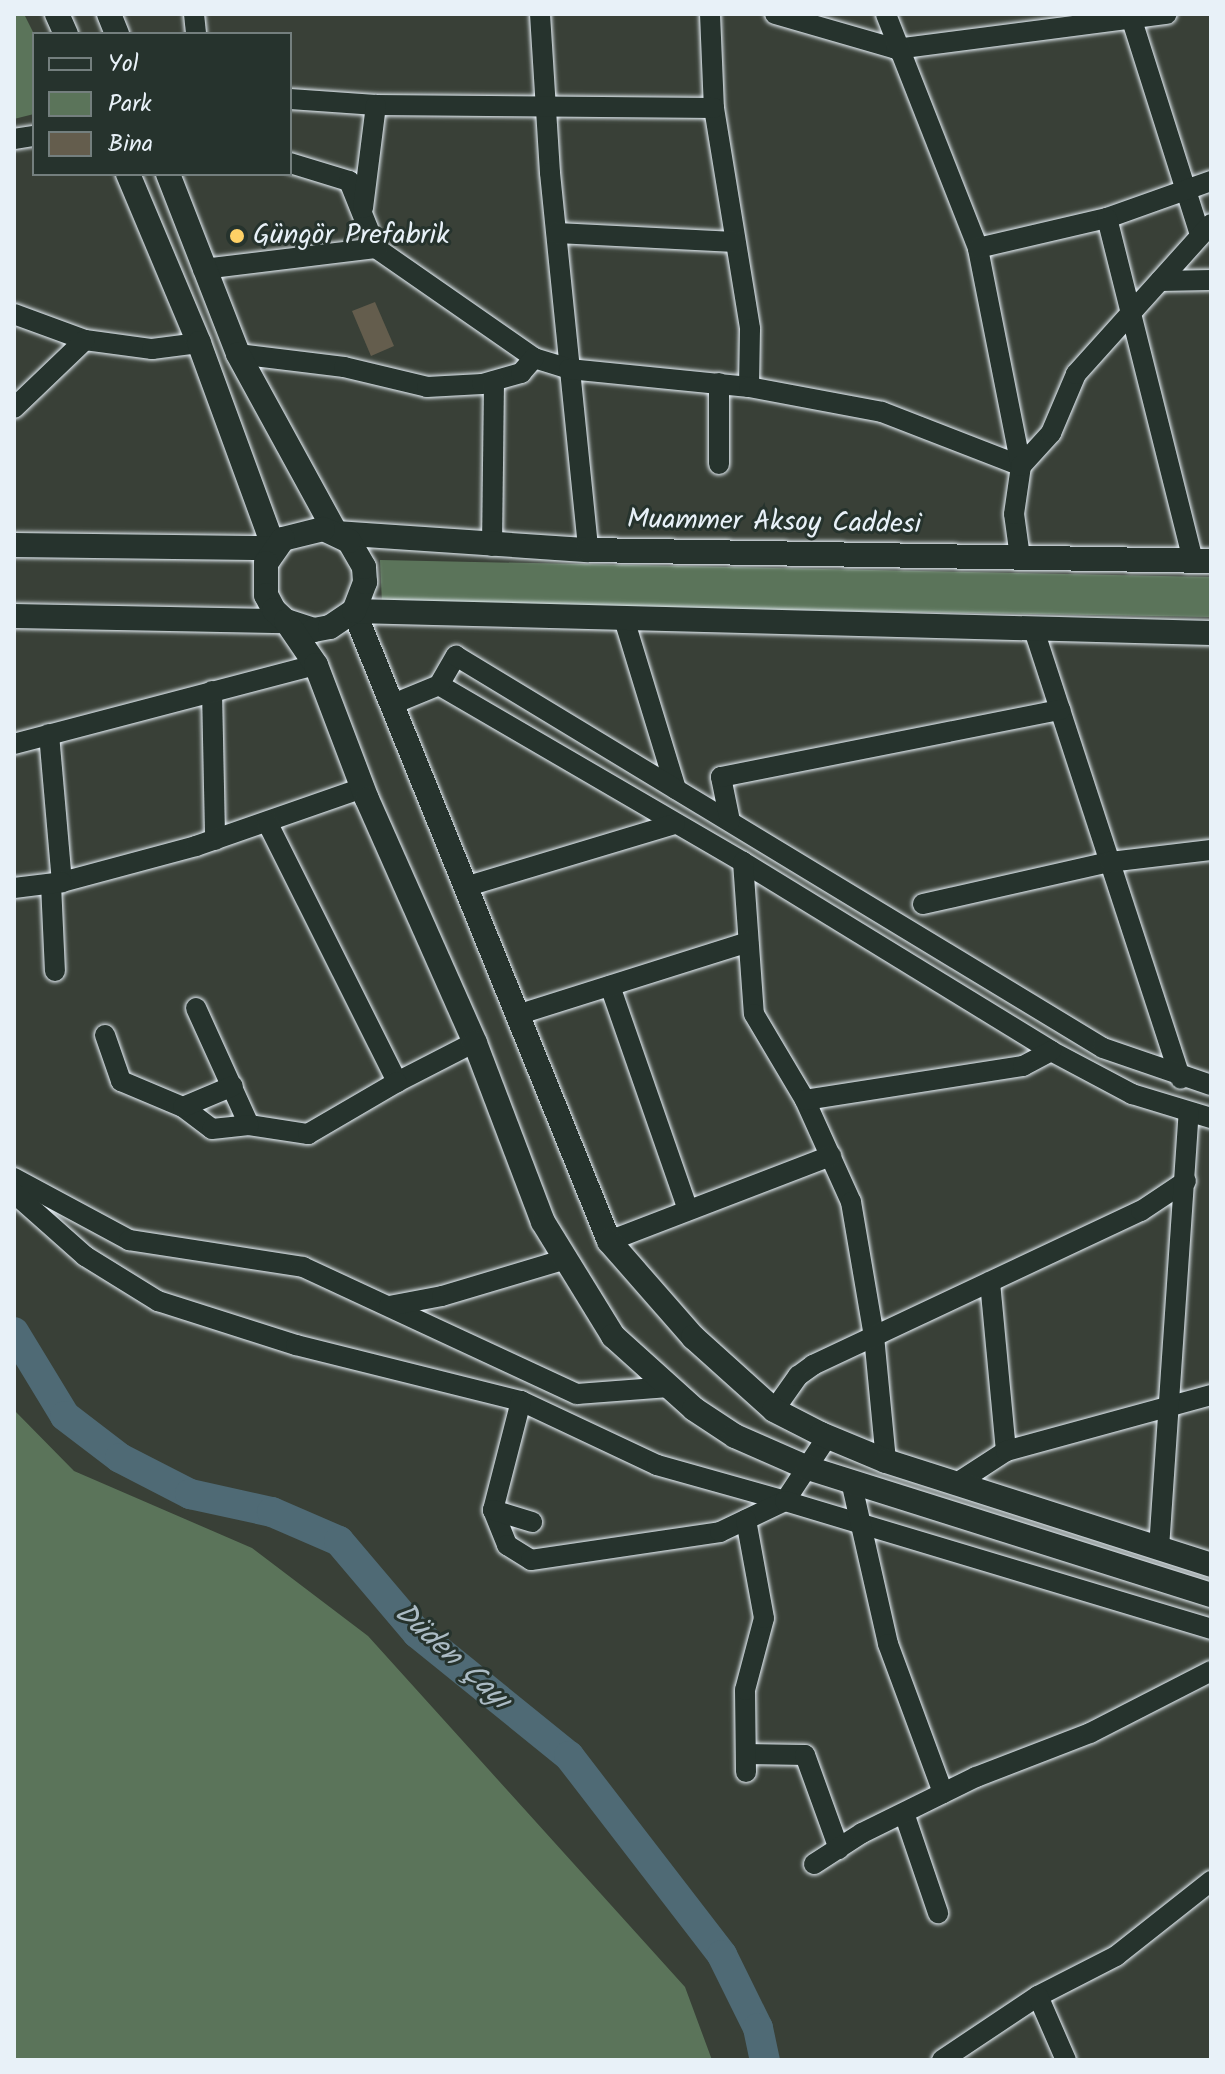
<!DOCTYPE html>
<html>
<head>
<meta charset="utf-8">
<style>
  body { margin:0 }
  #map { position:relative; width:1225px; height:2074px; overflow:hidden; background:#394037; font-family:Kalam,sans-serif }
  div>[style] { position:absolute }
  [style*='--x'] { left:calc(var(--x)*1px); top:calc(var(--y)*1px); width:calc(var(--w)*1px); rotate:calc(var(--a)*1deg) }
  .green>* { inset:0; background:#5b745a }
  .river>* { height:30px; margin:-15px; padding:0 15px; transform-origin:15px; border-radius:15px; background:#4f6a75 }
  .building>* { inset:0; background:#645d4d }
  .roads { filter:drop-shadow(0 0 2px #e8f1f8) drop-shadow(0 0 2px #e8f1f8) }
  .minor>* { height:20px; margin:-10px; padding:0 10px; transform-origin:10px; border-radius:10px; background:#26332d }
  .major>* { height:24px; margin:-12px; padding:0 12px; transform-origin:12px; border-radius:12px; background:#26332d }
  .dots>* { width:22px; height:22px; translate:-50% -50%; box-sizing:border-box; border:4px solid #26332d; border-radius:50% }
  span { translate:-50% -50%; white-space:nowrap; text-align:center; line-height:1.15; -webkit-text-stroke:6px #26332d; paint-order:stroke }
  .poi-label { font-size:28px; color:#e8f1f8 }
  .left { translate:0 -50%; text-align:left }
  .street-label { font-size:28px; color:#e8f1f8 }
  .water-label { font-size:30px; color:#abbbc4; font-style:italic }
  .frame { position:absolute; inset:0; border:16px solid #e8f1f8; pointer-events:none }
  .legend { position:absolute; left:32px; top:32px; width:260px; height:144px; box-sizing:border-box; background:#26332d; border:2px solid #747f7e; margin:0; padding:10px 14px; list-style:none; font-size:24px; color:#e8f1f8 }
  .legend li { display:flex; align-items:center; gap:16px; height:40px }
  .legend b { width:40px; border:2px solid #747f7e }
</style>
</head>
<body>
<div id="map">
  <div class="green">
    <i style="clip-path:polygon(14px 14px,24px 14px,34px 34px,34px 114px,14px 119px)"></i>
    <i style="clip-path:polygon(380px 560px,1211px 577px,1211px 617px,382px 603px)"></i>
    <i style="clip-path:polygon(14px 1410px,74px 1471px,252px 1548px,368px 1636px,685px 1987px,712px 2060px,14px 2060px)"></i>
  </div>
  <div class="river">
    <i style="--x:14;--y:1332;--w:98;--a:58.7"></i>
    <i style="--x:65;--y:1416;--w:69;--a:37.4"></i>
    <i style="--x:120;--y:1458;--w:79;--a:27.2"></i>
    <i style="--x:190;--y:1494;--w:84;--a:12.4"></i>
    <i style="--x:272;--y:1512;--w:73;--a:23.4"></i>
    <i style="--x:339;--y:1541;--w:121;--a:49.7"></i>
    <i style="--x:417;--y:1633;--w:196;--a:39"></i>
    <i style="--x:569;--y:1756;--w:251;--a:52.4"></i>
    <i style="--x:722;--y:1955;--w:81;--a:63.7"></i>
    <i style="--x:758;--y:2028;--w:33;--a:78"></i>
  </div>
  <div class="building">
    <i style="clip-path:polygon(375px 302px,394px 346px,371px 356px,352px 311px)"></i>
  </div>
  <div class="roads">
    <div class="minor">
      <i style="--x:194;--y:14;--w:20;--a:84"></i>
      <i style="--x:540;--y:14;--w:159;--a:86.4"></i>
      <i style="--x:550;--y:173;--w:379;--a:84.2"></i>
      <i style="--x:710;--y:14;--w:94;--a:87.6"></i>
      <i style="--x:714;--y:108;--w:224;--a:80.7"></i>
      <i style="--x:750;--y:329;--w:58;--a:91"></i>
      <i style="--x:775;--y:14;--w:126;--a:16.1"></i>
      <i style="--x:896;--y:49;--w:273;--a:-7.4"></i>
      <i style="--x:1130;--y:14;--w:232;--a:72.4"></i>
      <i style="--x:290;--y:99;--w:86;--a:4"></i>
      <i style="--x:376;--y:105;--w:338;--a:0.5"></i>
      <i style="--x:14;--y:139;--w:20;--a:-9"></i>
      <i style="--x:290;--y:163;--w:62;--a:17"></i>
      <i style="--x:349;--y:181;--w:72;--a:68.1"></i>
      <i style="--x:376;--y:248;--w:193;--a:34.8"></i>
      <i style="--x:534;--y:358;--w:37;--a:17"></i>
      <i style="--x:569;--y:369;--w:181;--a:5.7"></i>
      <i style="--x:749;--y:387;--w:135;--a:10.6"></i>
      <i style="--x:882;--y:412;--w:149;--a:21.2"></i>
      <i style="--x:1021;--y:466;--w:222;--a:-101.2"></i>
      <i style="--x:978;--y:248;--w:251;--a:-111.5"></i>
      <i style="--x:363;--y:208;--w:104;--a:-82.8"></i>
      <i style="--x:1107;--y:218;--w:110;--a:-19.6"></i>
      <i style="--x:557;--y:233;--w:178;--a:2.9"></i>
      <i style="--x:978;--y:248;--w:132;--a:-13.1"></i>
      <i style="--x:1107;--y:218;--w:353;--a:75.9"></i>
      <i style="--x:203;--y:269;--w:174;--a:-6.9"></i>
      <i style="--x:1160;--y:281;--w:51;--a:-1.1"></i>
      <i style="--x:14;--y:314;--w:76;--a:20.1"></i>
      <i style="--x:85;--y:340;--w:68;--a:7.7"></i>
      <i style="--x:152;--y:349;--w:47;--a:-7.3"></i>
      <i style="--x:238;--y:354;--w:107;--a:7"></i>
      <i style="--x:344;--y:367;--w:85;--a:13.5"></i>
      <i style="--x:427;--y:387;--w:55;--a:-3.1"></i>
      <i style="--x:482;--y:384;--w:41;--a:-15.8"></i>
      <i style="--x:521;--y:373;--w:20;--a:-49"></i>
      <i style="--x:719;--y:383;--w:81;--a:90"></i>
      <i style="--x:14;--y:408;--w:98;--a:-43.8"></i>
      <i style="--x:492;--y:546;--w:165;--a:-89.3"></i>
      <i style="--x:1020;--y:557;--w:43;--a:-97.9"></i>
      <i style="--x:1014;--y:514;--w:49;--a:-81.7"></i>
      <i style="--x:1021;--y:466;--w:45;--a:-47.7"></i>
      <i style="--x:1051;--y:433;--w:64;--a:-67"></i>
      <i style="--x:1076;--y:374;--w:202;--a:-48"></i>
      <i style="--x:624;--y:619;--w:178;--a:73"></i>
      <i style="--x:1034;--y:630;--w:472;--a:71.9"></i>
      <i style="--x:439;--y:685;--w:352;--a:30.2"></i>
      <i style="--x:743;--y:862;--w:361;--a:31.5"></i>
      <i style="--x:1051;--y:1051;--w:92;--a:28"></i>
      <i style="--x:1132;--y:1094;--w:83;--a:16.9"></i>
      <i style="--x:212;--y:691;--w:149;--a:88.8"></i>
      <i style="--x:393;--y:704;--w:50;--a:-22.4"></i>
      <i style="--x:439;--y:685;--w:34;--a:-60"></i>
      <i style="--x:456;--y:656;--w:756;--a:31.21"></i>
      <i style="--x:1103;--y:1048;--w:114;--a:18.9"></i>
      <i style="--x:49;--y:734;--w:149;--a:85"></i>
      <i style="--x:62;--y:882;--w:139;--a:-15"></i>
      <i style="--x:196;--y:846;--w:177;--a:-19.2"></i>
      <i style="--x:14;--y:744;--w:312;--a:-14.7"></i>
      <i style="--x:730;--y:821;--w:45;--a:-101.6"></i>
      <i style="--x:721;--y:777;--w:346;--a:-11.2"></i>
      <i style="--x:267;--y:822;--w:291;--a:63.4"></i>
      <i style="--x:397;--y:1082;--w:85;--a:-27.2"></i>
      <i style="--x:743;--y:862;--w:152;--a:85.9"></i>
      <i style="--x:754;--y:1014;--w:100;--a:59.3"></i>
      <i style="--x:805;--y:1100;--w:112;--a:65.7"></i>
      <i style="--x:851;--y:1202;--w:136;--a:80.3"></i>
      <i style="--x:874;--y:1336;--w:126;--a:84.5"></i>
      <i style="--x:51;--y:884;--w:87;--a:87.4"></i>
      <i style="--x:468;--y:886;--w:216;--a:-16.7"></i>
      <i style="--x:14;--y:888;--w:48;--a:-7.1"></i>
      <i style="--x:923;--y:904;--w:192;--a:-12.7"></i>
      <i style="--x:1110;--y:862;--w:102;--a:-6.8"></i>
      <i style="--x:610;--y:986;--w:237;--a:70.8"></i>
      <i style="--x:196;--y:1008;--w:128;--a:65.6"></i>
      <i style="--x:249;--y:1125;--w:60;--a:8.7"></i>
      <i style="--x:308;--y:1134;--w:103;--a:-30.3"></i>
      <i style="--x:520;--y:1014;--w:239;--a:-17.5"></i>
      <i style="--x:105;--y:1035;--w:49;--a:70.8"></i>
      <i style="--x:121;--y:1081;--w:67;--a:22.8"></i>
      <i style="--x:183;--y:1107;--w:36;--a:37"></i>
      <i style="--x:212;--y:1129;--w:37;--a:-6"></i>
      <i style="--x:805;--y:1100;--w:221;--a:-8.9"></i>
      <i style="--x:1023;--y:1066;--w:32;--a:-28"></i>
      <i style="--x:183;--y:1107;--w:54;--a:-22.8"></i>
      <i style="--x:14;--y:1178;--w:131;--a:28.3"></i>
      <i style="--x:129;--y:1240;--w:176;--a:8.8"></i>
      <i style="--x:303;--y:1267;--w:302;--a:24.9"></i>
      <i style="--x:577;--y:1394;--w:92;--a:-4.4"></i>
      <i style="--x:14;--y:1193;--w:95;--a:41.6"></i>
      <i style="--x:85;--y:1256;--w:86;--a:31.7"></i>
      <i style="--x:158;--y:1301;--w:145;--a:17.7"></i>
      <i style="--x:296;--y:1345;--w:232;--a:14"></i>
      <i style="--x:521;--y:1401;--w:150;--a:25.2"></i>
      <i style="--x:657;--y:1465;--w:133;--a:15.7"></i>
      <i style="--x:785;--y:1501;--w:77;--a:-56.7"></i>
      <i style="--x:609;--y:1241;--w:238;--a:-21"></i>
      <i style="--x:990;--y:1282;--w:170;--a:84.6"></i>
      <i style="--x:389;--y:1306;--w:54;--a:-10.7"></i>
      <i style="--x:442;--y:1296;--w:129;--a:-16.6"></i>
      <i style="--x:521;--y:1401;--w:113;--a:104.4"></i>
      <i style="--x:493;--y:1510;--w:38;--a:68"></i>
      <i style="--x:507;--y:1545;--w:28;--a:32"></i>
      <i style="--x:531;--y:1560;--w:191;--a:-8.4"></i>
      <i style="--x:720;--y:1532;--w:72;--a:-25.5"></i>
      <i style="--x:785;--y:1501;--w:445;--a:16.7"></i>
      <i style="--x:774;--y:1410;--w:42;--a:-54.8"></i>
      <i style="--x:798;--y:1376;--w:19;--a:-36"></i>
      <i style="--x:813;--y:1365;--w:362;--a:-25.2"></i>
      <i style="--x:1141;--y:1211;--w:54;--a:-33.7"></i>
      <i style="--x:851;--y:1481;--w:167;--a:77.2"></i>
      <i style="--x:888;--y:1644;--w:159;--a:69.7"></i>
      <i style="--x:957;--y:1483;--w:59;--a:-33.1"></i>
      <i style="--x:1006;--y:1451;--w:213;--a:-15.3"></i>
      <i style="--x:493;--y:1510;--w:41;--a:17.1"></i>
      <i style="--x:1159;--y:1548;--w:436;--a:-86.1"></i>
      <i style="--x:746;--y:1754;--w:59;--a:1"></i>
      <i style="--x:805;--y:1755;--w:100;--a:70.1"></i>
      <i style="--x:746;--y:1772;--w:82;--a:-90.7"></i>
      <i style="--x:745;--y:1690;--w:74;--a:-75.2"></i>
      <i style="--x:764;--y:1618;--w:100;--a:-100.4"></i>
      <i style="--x:904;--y:1813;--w:106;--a:71.2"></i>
      <i style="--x:814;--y:1864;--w:57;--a:-32.9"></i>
      <i style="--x:862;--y:1833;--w:127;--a:-26.2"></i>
      <i style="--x:976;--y:1777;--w:122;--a:-21.1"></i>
      <i style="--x:1090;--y:1733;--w:136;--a:-27.1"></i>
      <i style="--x:1038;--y:1996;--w:88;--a:-27.1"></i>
      <i style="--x:1116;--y:1956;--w:121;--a:-38.3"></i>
      <i style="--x:942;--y:2060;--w:115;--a:-33.7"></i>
      <i style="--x:1038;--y:1996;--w:70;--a:66.4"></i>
    </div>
    <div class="major">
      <i style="--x:57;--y:14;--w:22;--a:66"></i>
      <i style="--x:109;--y:14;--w:22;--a:68"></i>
      <i style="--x:128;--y:174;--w:183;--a:67.2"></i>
      <i style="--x:199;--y:343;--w:218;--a:69.9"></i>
      <i style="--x:168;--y:174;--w:193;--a:68.7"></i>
      <i style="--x:238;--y:354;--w:204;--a:61.3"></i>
      <i style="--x:336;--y:533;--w:253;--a:3.9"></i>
      <i style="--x:588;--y:550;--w:623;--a:1.01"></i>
      <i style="--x:14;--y:545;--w:260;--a:0.7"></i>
      <i style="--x:354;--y:611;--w:680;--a:67.96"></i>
      <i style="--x:609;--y:1241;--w:128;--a:48.8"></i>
      <i style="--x:693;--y:1337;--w:109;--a:42"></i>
      <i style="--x:774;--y:1410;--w:53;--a:27.1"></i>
      <i style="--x:821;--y:1434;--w:70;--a:22.6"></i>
      <i style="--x:886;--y:1461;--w:341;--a:17.7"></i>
      <i style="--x:354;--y:611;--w:857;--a:1.47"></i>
      <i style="--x:14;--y:616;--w:272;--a:1.1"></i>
      <i style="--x:286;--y:621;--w:29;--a:18"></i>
      <i style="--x:314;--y:630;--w:16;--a:-11"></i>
      <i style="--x:330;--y:627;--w:29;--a:-34"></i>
      <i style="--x:354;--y:611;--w:31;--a:-69"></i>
      <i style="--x:365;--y:582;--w:15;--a:-94"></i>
      <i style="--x:364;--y:567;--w:30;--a:-120"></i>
      <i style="--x:349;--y:541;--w:29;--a:-155"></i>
      <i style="--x:323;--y:529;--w:41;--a:166"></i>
      <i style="--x:283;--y:539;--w:29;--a:125"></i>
      <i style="--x:266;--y:563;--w:32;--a:90"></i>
      <i style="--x:266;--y:595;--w:17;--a:62"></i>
      <i style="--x:274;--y:610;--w:16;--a:43"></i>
      <i style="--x:286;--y:621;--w:53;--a:55.7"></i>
      <i style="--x:316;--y:665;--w:143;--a:69.2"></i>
      <i style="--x:367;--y:799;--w:267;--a:66.1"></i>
      <i style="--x:475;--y:1043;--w:191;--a:69.2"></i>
      <i style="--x:543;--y:1222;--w:134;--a:58.4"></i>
      <i style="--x:613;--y:1336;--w:109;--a:42"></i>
      <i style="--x:694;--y:1409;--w:49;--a:33.4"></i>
      <i style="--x:735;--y:1436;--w:80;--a:23.7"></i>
      <i style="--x:808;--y:1468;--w:423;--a:17.5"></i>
    </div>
  </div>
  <div class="dots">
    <i style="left:237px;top:236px;background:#ffd166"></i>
  </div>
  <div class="poi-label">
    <span class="left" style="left:253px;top:236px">Güngör Prefabrik</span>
  </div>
  <div class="street-label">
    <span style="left:774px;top:523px;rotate:1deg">Muammer Aksoy Caddesi</span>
  </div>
  <div class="water-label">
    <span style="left:452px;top:1657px;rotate:42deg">Düden Çayı</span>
  </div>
  <div class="frame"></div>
  <ul class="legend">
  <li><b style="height:10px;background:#26332d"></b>Yol</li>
  <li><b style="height:22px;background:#5b745a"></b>Park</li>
  <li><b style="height:22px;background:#645d4d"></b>Bina</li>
  </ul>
</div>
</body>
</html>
